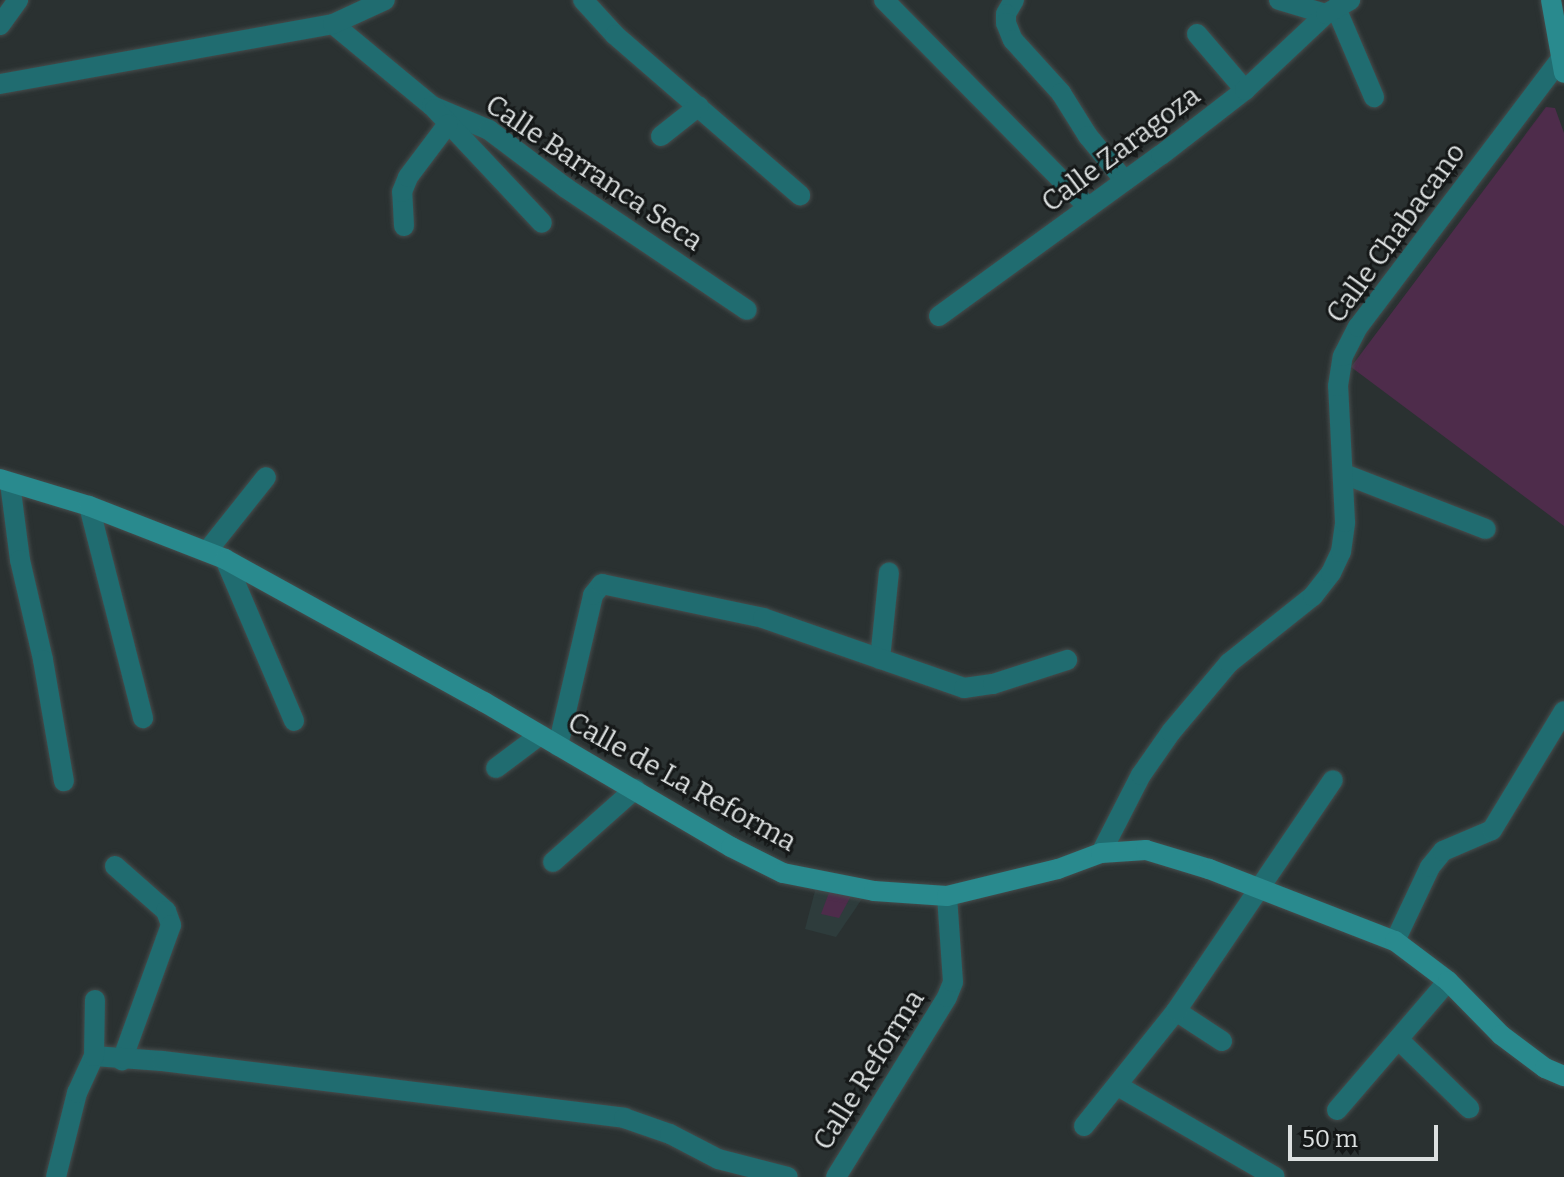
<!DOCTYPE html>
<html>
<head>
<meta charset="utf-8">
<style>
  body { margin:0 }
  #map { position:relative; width:1564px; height:1177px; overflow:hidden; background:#2a3131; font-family:Bitter,serif }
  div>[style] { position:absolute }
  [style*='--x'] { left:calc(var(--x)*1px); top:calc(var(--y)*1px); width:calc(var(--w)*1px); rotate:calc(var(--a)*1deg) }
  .built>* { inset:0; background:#2e3c3c }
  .green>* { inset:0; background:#4e2c4b }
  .roads { filter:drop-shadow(0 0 2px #464d4d) drop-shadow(0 0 2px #464d4d) }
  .street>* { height:20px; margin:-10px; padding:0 10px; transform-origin:10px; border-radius:10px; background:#206c70 }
  .secondary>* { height:20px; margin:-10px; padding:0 10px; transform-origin:10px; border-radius:10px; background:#298a8e }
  span { translate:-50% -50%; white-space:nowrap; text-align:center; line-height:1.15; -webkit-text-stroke:6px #151818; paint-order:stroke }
  .street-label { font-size:28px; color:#dce0e0 }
  .scale { position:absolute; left:1288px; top:1125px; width:150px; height:36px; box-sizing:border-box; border:4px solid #dce0e0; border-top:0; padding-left:10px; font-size:24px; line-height:28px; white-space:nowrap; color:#dce0e0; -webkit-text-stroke:6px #151818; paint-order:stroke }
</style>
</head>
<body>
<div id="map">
  <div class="built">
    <i style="clip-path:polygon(816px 887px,862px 899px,836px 937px,805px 929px)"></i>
  </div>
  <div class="green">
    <i style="clip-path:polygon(1546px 107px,1555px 108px,1564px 133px,1564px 526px,1351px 367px)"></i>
    <i style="clip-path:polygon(830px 890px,851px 896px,839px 918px,821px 914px)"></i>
  </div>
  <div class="roads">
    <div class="street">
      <i style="--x:583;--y:0;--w:47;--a:47.6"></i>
      <i style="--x:615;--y:35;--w:245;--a:40.9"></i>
      <i style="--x:884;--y:0;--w:291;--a:45.4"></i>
      <i style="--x:1014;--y:0;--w:16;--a:120"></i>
      <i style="--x:1006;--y:14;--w:9;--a:90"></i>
      <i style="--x:1006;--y:23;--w:18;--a:68"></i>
      <i style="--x:1013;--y:40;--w:72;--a:47.8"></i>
      <i style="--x:1061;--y:93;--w:51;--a:57.9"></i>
      <i style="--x:1088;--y:136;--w:58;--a:50.6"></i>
      <i style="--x:1279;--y:0;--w:49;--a:16.6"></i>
      <i style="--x:1336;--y:8;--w:97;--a:66.9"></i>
      <i style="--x:333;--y:24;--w:129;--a:39.6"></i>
      <i style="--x:432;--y:106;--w:62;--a:22.8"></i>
      <i style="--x:489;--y:130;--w:96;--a:37"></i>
      <i style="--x:566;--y:188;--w:218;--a:34"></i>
      <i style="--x:0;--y:25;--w:31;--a:-54"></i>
      <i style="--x:1197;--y:34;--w:74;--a:49.4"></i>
      <i style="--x:0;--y:84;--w:338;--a:-10.2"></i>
      <i style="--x:333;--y:24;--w:57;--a:-24.8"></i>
      <i style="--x:435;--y:109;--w:156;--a:46.8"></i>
      <i style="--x:661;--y:136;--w:48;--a:-38.3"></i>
      <i style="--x:404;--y:226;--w:34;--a:-93"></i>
      <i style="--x:402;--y:192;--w:16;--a:-68"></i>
      <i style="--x:408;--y:177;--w:66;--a:-53"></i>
      <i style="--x:939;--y:316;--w:274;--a:-36"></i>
      <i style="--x:1161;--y:155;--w:106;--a:-37.7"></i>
      <i style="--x:1245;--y:90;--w:111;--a:-43.2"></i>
      <i style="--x:1326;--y:14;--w:28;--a:-30"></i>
      <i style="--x:1344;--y:474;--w:152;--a:21.2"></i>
      <i style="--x:10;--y:483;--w:78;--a:82.6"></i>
      <i style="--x:20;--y:560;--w:103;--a:77"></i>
      <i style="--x:43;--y:660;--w:123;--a:80.2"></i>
      <i style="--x:89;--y:506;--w:219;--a:75.7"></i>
      <i style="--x:208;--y:550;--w:93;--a:-51.5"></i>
      <i style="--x:225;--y:559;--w:176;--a:66.9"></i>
      <i style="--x:880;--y:659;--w:87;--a:-84.1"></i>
      <i style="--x:558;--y:746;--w:155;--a:-76.9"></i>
      <i style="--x:593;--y:595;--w:14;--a:-51"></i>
      <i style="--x:602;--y:584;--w:165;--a:11.9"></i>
      <i style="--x:763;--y:618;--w:213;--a:19.2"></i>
      <i style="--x:964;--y:688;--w:29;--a:-8"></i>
      <i style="--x:993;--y:684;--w:78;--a:-18"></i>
      <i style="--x:496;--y:768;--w:55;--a:-36.9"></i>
      <i style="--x:1101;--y:853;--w:88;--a:-62.9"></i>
      <i style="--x:1141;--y:775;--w:52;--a:-55.1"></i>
      <i style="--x:1171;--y:732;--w:90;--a:-50"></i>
      <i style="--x:1229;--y:663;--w:107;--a:-38.6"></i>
      <i style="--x:1313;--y:596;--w:29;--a:-52"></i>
      <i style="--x:1331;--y:573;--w:23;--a:-65"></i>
      <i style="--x:1341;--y:552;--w:30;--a:-82"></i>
      <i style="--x:1345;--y:522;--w:136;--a:-92.9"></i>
      <i style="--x:1338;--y:386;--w:30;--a:-81"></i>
      <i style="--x:1343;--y:356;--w:33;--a:-63"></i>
      <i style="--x:1358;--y:327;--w:336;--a:-52.9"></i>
      <i style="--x:553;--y:862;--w:110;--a:-41.7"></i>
      <i style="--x:115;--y:866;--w:68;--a:41.4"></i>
      <i style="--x:166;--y:911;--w:15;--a:70"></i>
      <i style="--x:171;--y:925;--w:144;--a:109.9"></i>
      <i style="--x:1395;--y:941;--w:82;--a:-64.7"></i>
      <i style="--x:1430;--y:867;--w:21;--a:-51"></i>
      <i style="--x:1443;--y:851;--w:53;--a:-23.2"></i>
      <i style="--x:1492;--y:830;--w:139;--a:-58.8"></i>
      <i style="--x:1176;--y:1011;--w:55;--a:33.1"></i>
      <i style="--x:1399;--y:1040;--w:98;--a:44.2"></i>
      <i style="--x:94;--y:1056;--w:68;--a:4.2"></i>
      <i style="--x:162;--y:1061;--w:466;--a:7"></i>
      <i style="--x:624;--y:1118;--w:49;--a:19.2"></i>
      <i style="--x:670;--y:1134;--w:54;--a:27.5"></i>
      <i style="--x:718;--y:1159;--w:72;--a:14.4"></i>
      <i style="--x:1118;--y:1086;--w:181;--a:30.1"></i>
      <i style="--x:1337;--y:1110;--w:170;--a:-49.3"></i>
      <i style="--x:1084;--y:1126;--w:147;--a:-51.3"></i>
      <i style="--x:1176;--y:1011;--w:279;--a:-55.8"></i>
      <i style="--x:56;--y:1177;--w:87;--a:-76"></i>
      <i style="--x:77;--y:1093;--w:41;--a:-65.3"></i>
      <i style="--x:94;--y:1056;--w:56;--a:-89"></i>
      <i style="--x:836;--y:1177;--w:211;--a:-58.3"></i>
      <i style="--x:947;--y:997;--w:16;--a:-68"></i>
      <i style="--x:953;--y:982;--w:86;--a:-94"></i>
    </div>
    <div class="secondary">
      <i style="--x:1551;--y:0;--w:74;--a:79.9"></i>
      <i style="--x:0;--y:479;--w:93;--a:16.9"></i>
      <i style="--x:89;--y:506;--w:146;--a:21.3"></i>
      <i style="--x:225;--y:559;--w:296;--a:28.9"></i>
      <i style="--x:484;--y:702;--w:286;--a:30.4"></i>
      <i style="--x:731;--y:847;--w:58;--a:26.6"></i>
      <i style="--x:783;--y:873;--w:93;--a:11.2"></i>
      <i style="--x:874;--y:891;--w:73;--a:3.9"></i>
      <i style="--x:947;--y:896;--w:114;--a:-13.7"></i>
      <i style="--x:1058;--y:869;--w:46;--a:-20.4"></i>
      <i style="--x:1101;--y:853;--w:45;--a:-3.8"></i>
      <i style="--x:1146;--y:850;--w:66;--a:16.8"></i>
      <i style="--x:1209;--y:869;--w:199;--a:21.2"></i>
      <i style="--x:1395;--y:941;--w:66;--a:37"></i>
      <i style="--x:1448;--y:981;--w:76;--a:45.5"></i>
      <i style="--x:1501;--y:1035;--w:55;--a:36.9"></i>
      <i style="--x:1545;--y:1068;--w:21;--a:23"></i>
    </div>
  </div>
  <div class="street-label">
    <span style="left:1121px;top:149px;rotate:-37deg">Calle Zaragoza</span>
    <span style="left:594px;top:173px;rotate:34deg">Calle Barranca Seca</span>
    <span style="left:1396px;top:233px;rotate:-54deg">Calle Chabacano</span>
    <span style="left:682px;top:782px;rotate:29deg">Calle de La Reforma</span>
    <span style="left:869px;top:1070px;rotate:-58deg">Calle Reforma</span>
  </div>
  <div class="scale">50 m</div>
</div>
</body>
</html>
